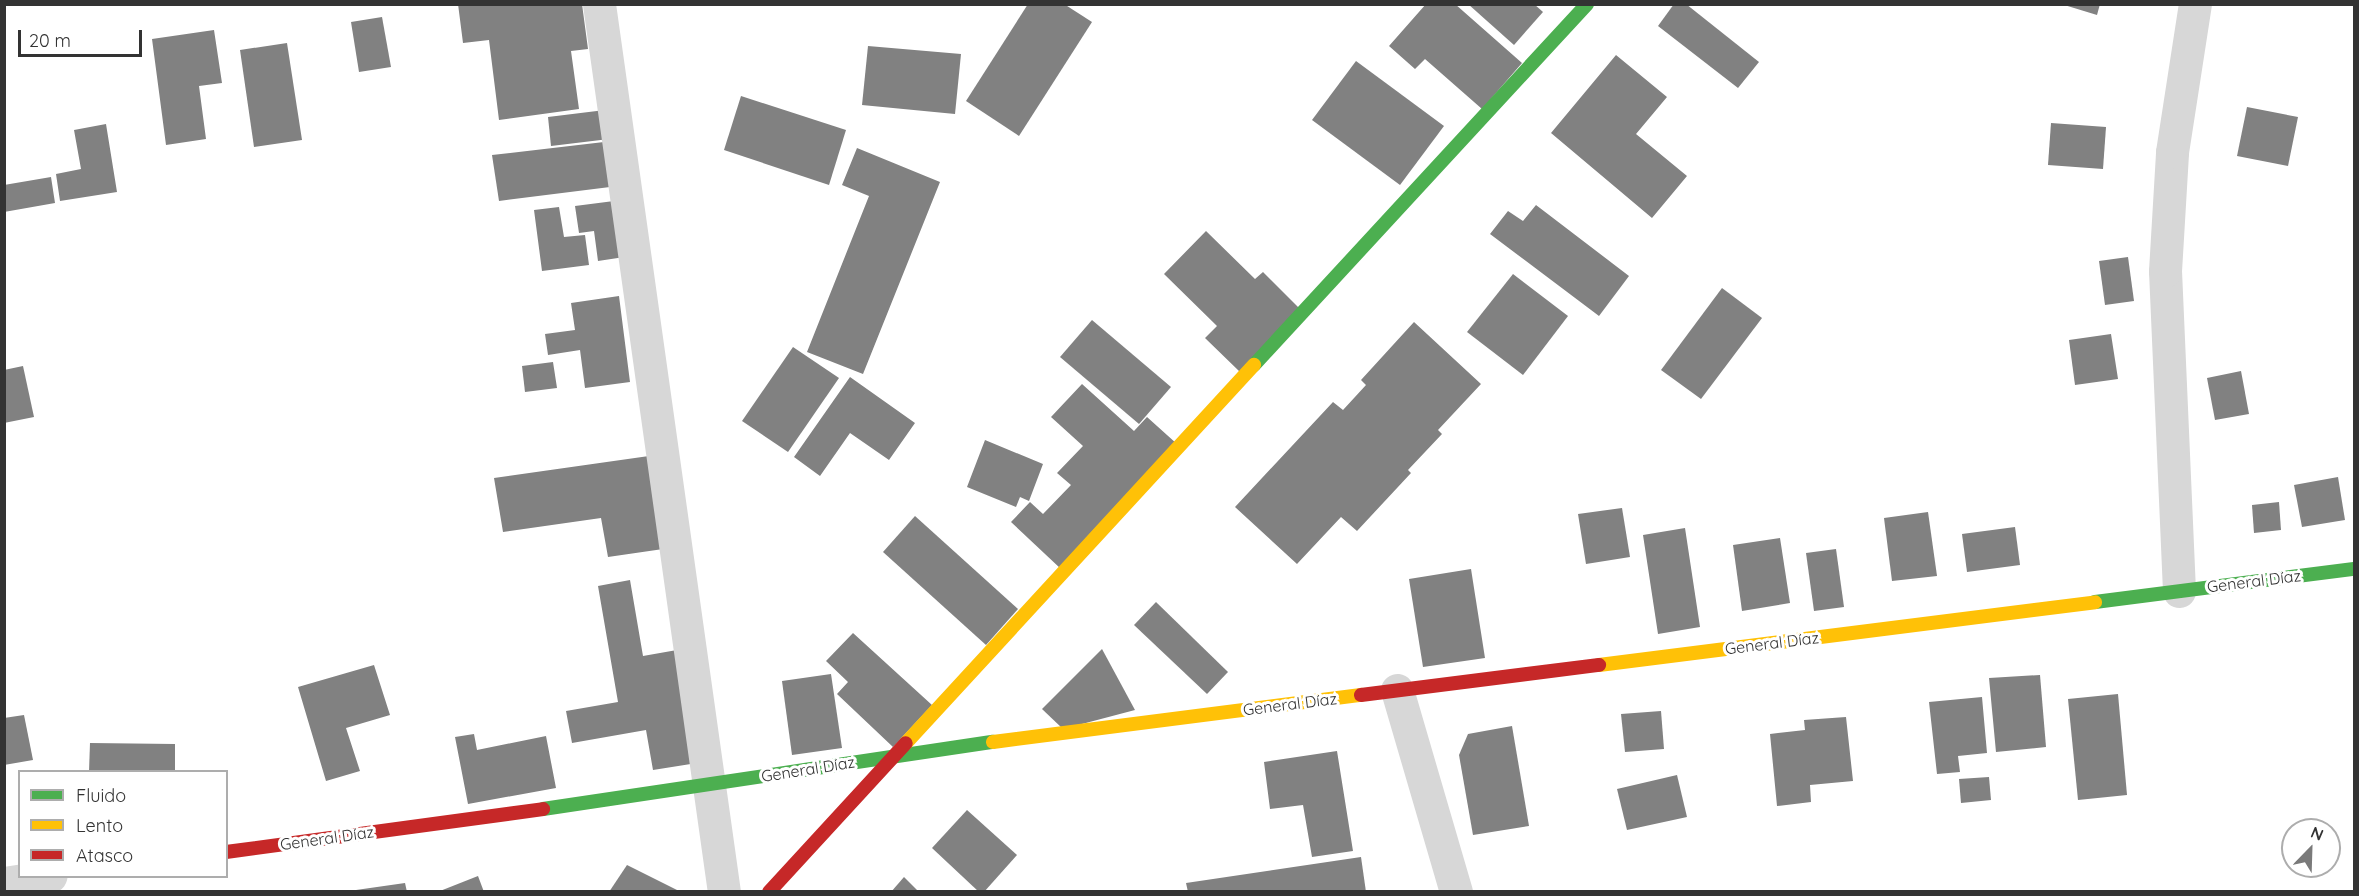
<!DOCTYPE html>
<html>
<head>
<meta charset="utf-8">
<style>
  body { margin:0 }
  #map { position:relative; width:2359px; height:896px; overflow:hidden; background:#fff; font-family:Quicksand,sans-serif }
  div>[style] { position:absolute }
  [style*='--x'] { left:calc(var(--x)*1px); top:calc(var(--y)*1px); width:calc(var(--w)*1px); rotate:calc(var(--a)*1deg) }
  .building>* { inset:0; background:#818181 }
  .street>* { height:33px; margin:-16.5px; padding:0 16.5px; transform-origin:16.5px; border-radius:16.5px; background:#d7d7d7 }
  .fast>* { height:14px; margin:-7px; padding:0 7px; transform-origin:7px; border-radius:7px; background:#4caf50 }
  .slow>* { height:14px; margin:-7px; padding:0 7px; transform-origin:7px; border-radius:7px; background:#ffc107 }
  .jam>* { height:14px; margin:-7px; padding:0 7px; transform-origin:7px; border-radius:7px; background:#c62828 }
  span { translate:-50% -50%; white-space:nowrap; text-align:center; line-height:1.15; -webkit-text-stroke:6px #fff; paint-order:stroke }
  .street-label { font-size:16px; color:#333 }
  .frame { position:absolute; inset:0; border:6px solid #333; pointer-events:none }
  .legend { position:absolute; left:18px; top:770px; width:210px; height:108px; box-sizing:border-box; background:#fff; border:2px solid #adadad; margin:0; padding:8px 10px; list-style:none; font-size:18px; color:#333 }
  .legend li { display:flex; align-items:center; gap:12px; height:30px }
  .legend b { width:30px; border:2px solid #adadad }
  .north { position:absolute; left:2281px; top:818px; width:60px; height:60px; box-sizing:border-box; background:#fff; border:2px solid #adadad; border-radius:50%; rotate:23deg; font-size:16px; font-weight:700; line-height:24px; text-align:center; color:#333 }
  .north::after { content:''; display:block; margin:auto; width:21px; height:27px; background:#7a7a7a; clip-path:polygon(50% 0,100% 100%,50% 72%,0 100%) }
  .scale { position:absolute; left:18px; top:30px; width:124px; height:27px; box-sizing:border-box; border:3px solid #333; border-top:0; padding-left:8px; font-size:18px; line-height:21px; white-space:nowrap; color:#333; -webkit-text-stroke:4px #fff; paint-order:stroke }
</style>
</head>
<body>
<div id="map">
  <div class="building">
    <i style="clip-path:polygon(458px 4px,582px 4px,588px 49px,571px 51px,579px 109px,499px 120px,489px 40px,463px 43px)"></i>
    <i style="clip-path:polygon(1028px 4px,1064px 4px,1092px 22px,1019px 136px,966px 101px)"></i>
    <i style="clip-path:polygon(1426px 4px,1455px 4px,1522px 63px,1482px 109px,1425px 59px,1415px 69px,1389px 46px)"></i>
    <i style="clip-path:polygon(1468px 4px,1534px 4px,1543px 12px,1514px 45px)"></i>
    <i style="clip-path:polygon(1674px 4px,1686px 4px,1759px 62px,1738px 88px,1658px 26px)"></i>
    <i style="clip-path:polygon(2061px 4px,2100px 4px,2097px 15px)"></i>
    <i style="clip-path:polygon(382px 17px,391px 67px,359px 72px,351px 22px)"></i>
    <i style="clip-path:polygon(214px 30px,222px 83px,199px 86px,206px 139px,166px 145px,152px 39px)"></i>
    <i style="clip-path:polygon(287px 43px,302px 140px,254px 147px,240px 50px)"></i>
    <i style="clip-path:polygon(868px 46px,961px 54px,955px 114px,862px 105px)"></i>
    <i style="clip-path:polygon(1616px 55px,1667px 97px,1636px 134px,1687px 176px,1652px 218px,1551px 133px)"></i>
    <i style="clip-path:polygon(1356px 61px,1444px 126px,1400px 185px,1312px 120px)"></i>
    <i style="clip-path:polygon(741px 96px,846px 130px,829px 185px,724px 150px)"></i>
    <i style="clip-path:polygon(2247px 107px,2298px 117px,2288px 166px,2237px 156px)"></i>
    <i style="clip-path:polygon(605px 110px,609px 139px,551px 146px,548px 117px)"></i>
    <i style="clip-path:polygon(2051px 123px,2106px 127px,2103px 169px,2048px 165px)"></i>
    <i style="clip-path:polygon(106px 124px,117px 192px,60px 201px,56px 174px,81px 169px,74px 130px)"></i>
    <i style="clip-path:polygon(604px 142px,610px 187px,499px 201px,492px 155px)"></i>
    <i style="clip-path:polygon(857px 148px,940px 182px,863px 374px,807px 352px,869px 196px,842px 185px)"></i>
    <i style="clip-path:polygon(51px 177px,55px 203px,4px 212px,4px 185px)"></i>
    <i style="clip-path:polygon(614px 201px,631px 256px,598px 261px,594px 231px,579px 233px,575px 206px)"></i>
    <i style="clip-path:polygon(1536px 205px,1629px 276px,1599px 316px,1490px 234px,1508px 211px,1523px 221px)"></i>
    <i style="clip-path:polygon(559px 207px,564px 237px,585px 235px,589px 265px,542px 271px,534px 210px)"></i>
    <i style="clip-path:polygon(1206px 231px,1255px 279px,1263px 272px,1301px 310px,1240px 372px,1205px 338px,1217px 326px,1164px 274px)"></i>
    <i style="clip-path:polygon(2128px 257px,2134px 301px,2105px 305px,2099px 261px)"></i>
    <i style="clip-path:polygon(1513px 274px,1568px 316px,1523px 375px,1467px 332px)"></i>
    <i style="clip-path:polygon(1722px 288px,1762px 318px,1701px 399px,1661px 370px)"></i>
    <i style="clip-path:polygon(619px 296px,630px 382px,585px 388px,580px 350px,548px 355px,545px 334px,575px 330px,571px 303px)"></i>
    <i style="clip-path:polygon(1092px 320px,1171px 387px,1139px 424px,1060px 357px)"></i>
    <i style="clip-path:polygon(1414px 322px,1481px 384px,1438px 430px,1442px 434px,1408px 470px,1411px 473px,1357px 531px,1341px 517px,1297px 564px,1235px 507px,1333px 402px,1343px 410px,1366px 385px,1361px 380px)"></i>
    <i style="clip-path:polygon(2111px 334px,2118px 379px,2075px 385px,2069px 340px)"></i>
    <i style="clip-path:polygon(793px 347px,839px 378px,788px 452px,742px 421px)"></i>
    <i style="clip-path:polygon(553px 362px,557px 388px,525px 392px,522px 366px)"></i>
    <i style="clip-path:polygon(23px 366px,34px 417px,4px 423px,4px 370px)"></i>
    <i style="clip-path:polygon(2241px 371px,2249px 414px,2215px 420px,2207px 378px)"></i>
    <i style="clip-path:polygon(850px 377px,915px 423px,889px 460px,850px 433px,820px 476px,794px 457px)"></i>
    <i style="clip-path:polygon(1082px 384px,1134px 431px,1147px 417px,1177px 444px,1061px 569px,1011px 522px,1030px 502px,1043px 514px,1071px 485px,1057px 473px,1083px 446px,1051px 417px)"></i>
    <i style="clip-path:polygon(985px 440px,1043px 464px,1029px 501px,1020px 497px,1016px 507px,967px 487px)"></i>
    <i style="clip-path:polygon(656px 455px,670px 548px,608px 557px,601px 518px,503px 532px,494px 478px)"></i>
    <i style="clip-path:polygon(2338px 477px,2345px 520px,2302px 527px,2294px 485px)"></i>
    <i style="clip-path:polygon(2279px 502px,2281px 530px,2254px 533px,2252px 505px)"></i>
    <i style="clip-path:polygon(1622px 508px,1630px 557px,1586px 564px,1578px 514px)"></i>
    <i style="clip-path:polygon(1928px 512px,1937px 576px,1892px 581px,1884px 518px)"></i>
    <i style="clip-path:polygon(915px 516px,1018px 609px,986px 645px,883px 552px)"></i>
    <i style="clip-path:polygon(2015px 527px,2020px 565px,1967px 572px,1962px 534px)"></i>
    <i style="clip-path:polygon(1685px 528px,1700px 627px,1658px 634px,1643px 535px)"></i>
    <i style="clip-path:polygon(1780px 538px,1790px 603px,1742px 611px,1733px 545px)"></i>
    <i style="clip-path:polygon(1836px 549px,1844px 607px,1814px 611px,1806px 553px)"></i>
    <i style="clip-path:polygon(1471px 569px,1485px 658px,1423px 667px,1409px 579px)"></i>
    <i style="clip-path:polygon(630px 580px,643px 656px,677px 650px,697px 763px,653px 770px,646px 730px,572px 743px,566px 711px,618px 702px,598px 586px)"></i>
    <i style="clip-path:polygon(1156px 602px,1228px 672px,1207px 694px,1134px 625px)"></i>
    <i style="clip-path:polygon(853px 633px,932px 705px,893px 747px,837px 694px,848px 682px,826px 661px)"></i>
    <i style="clip-path:polygon(1102px 649px,1135px 710px,1063px 729px,1042px 709px)"></i>
    <i style="clip-path:polygon(374px 665px,390px 715px,346px 728px,360px 771px,326px 781px,298px 687px)"></i>
    <i style="clip-path:polygon(831px 674px,842px 748px,792px 755px,782px 681px)"></i>
    <i style="clip-path:polygon(2040px 675px,2046px 747px,1996px 752px,1989px 678px)"></i>
    <i style="clip-path:polygon(2118px 694px,2127px 795px,2078px 800px,2068px 699px)"></i>
    <i style="clip-path:polygon(1982px 697px,1987px 753px,1958px 756px,1960px 772px,1937px 774px,1929px 702px)"></i>
    <i style="clip-path:polygon(1661px 711px,1664px 749px,1625px 752px,1621px 714px)"></i>
    <i style="clip-path:polygon(24px 715px,33px 760px,4px 765px,4px 718px)"></i>
    <i style="clip-path:polygon(1846px 717px,1853px 781px,1810px 785px,1811px 802px,1777px 806px,1770px 734px,1805px 730px,1804px 720px)"></i>
    <i style="clip-path:polygon(1512px 726px,1529px 826px,1473px 835px,1459px 755px,1468px 734px)"></i>
    <i style="clip-path:polygon(474px 734px,477px 750px,546px 736px,556px 788px,468px 804px,455px 737px)"></i>
    <i style="clip-path:polygon(90px 743px,175px 744px,175px 772px,89px 772px)"></i>
    <i style="clip-path:polygon(1337px 751px,1353px 851px,1312px 857px,1303px 805px,1270px 809px,1264px 762px)"></i>
    <i style="clip-path:polygon(1677px 775px,1687px 817px,1627px 830px,1617px 789px)"></i>
    <i style="clip-path:polygon(1989px 777px,1991px 800px,1961px 803px,1959px 779px)"></i>
    <i style="clip-path:polygon(967px 810px,1017px 855px,984px 892px,979px 892px,932px 848px)"></i>
    <i style="clip-path:polygon(1361px 857px,1366px 892px,1188px 892px,1186px 883px)"></i>
    <i style="clip-path:polygon(627px 865px,677px 890px,677px 892px,609px 892px)"></i>
    <i style="clip-path:polygon(478px 876px,484px 892px,440px 892px,440px 891px)"></i>
    <i style="clip-path:polygon(904px 877px,919px 892px,891px 892px)"></i>
    <i style="clip-path:polygon(405px 883px,407px 892px,356px 892px,356px 890px)"></i>
  </div>
  <div class="street">
    <i style="--x:599;--y:4;--w:897;--a:81.99"></i>
    <i style="--x:2179;--y:591;--w:320;--a:-92.5"></i>
    <i style="--x:2165;--y:271;--w:119;--a:-86.6"></i>
    <i style="--x:2172;--y:152;--w:150;--a:-81.2"></i>
    <i style="--x:1397;--y:690;--w:210;--a:73.7"></i>
    <i style="--x:4;--y:883;--w:47;--a:-8.7"></i>
  </div>
  <div class="fast">
    <i style="--x:1254;--y:365;--w:491;--a:-47.3"></i>
    <i style="--x:2095;--y:602;--w:261;--a:-7.3"></i>
    <i style="--x:543;--y:809;--w:455;--a:-8.5"></i>
  </div>
  <div class="slow">
    <i style="--x:1599;--y:665;--w:500;--a:-7.2"></i>
    <i style="--x:993;--y:742;--w:371;--a:-7.3"></i>
    <i style="--x:906;--y:743;--w:514;--a:-47.37"></i>
  </div>
  <div class="jam">
    <i style="--x:1361;--y:695;--w:240;--a:-7.2"></i>
    <i style="--x:226;--y:852;--w:320;--a:-7.7"></i>
    <i style="--x:769;--y:892;--w:202;--a:-47.4"></i>
  </div>
  <div class="street-label">
    <span style="left:2254px;top:581px;rotate:-7deg">General Díaz</span>
    <span style="left:1772px;top:643px;rotate:-7deg">General Díaz</span>
    <span style="left:1290px;top:704px;rotate:-7deg">General Díaz</span>
    <span style="left:808px;top:769px;rotate:-9deg">General Díaz</span>
    <span style="left:327px;top:838px;rotate:-8deg">General Díaz</span>
  </div>
  <div class="frame"></div>
  <ul class="legend">
  <li><b style="height:8px;background:#4caf50"></b>Fluido</li>
  <li><b style="height:8px;background:#ffc107"></b>Lento</li>
  <li><b style="height:8px;background:#c62828"></b>Atasco</li>
  </ul>
  <div class="north">N</div>
  <div class="scale">20 m</div>
</div>
</body>
</html>
